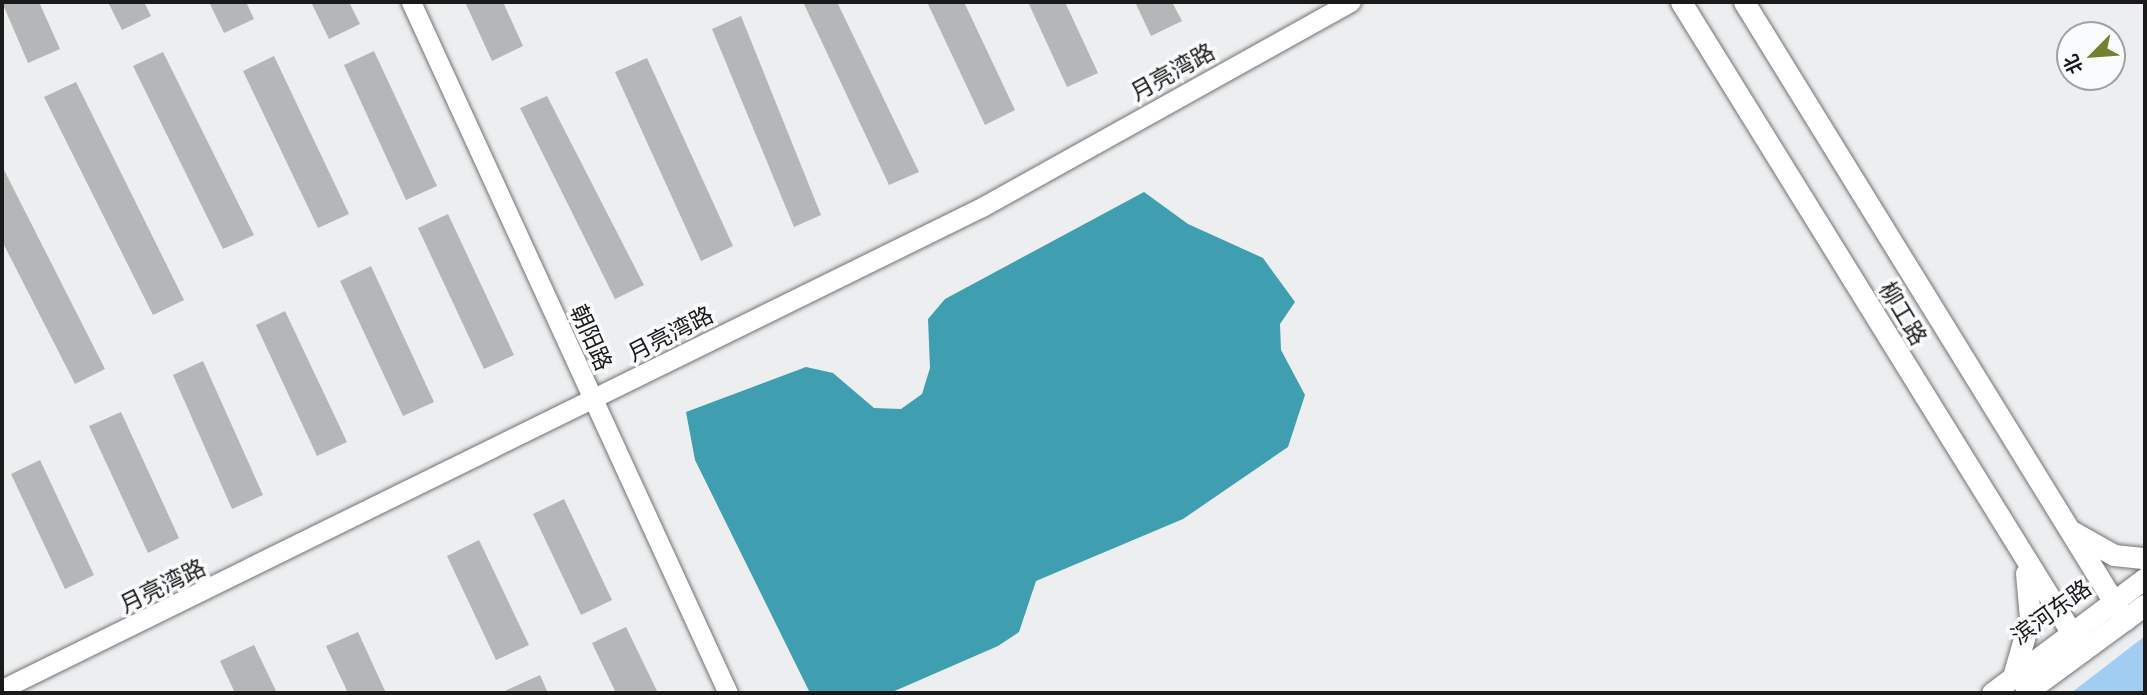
<!DOCTYPE html>
<html>
<head>
<meta charset="utf-8">
<style>
  body { margin:0 }
  #map { position:relative; width:2147px; height:695px; overflow:hidden; background:#edeeef; font-family:Roboto,"Noto Sans SC",sans-serif }
  div>[style] { position:absolute }
  [style*='--x'] { left:calc(var(--x)*1px); top:calc(var(--y)*1px); width:calc(var(--w)*1px); rotate:calc(var(--a)*1deg) }
  .green>* { inset:0; background:#a1cdf3 }
  .water>* { inset:0; background:#3f9eaf }
  .building>* { inset:0; background:#b5b6b7 }
  .roads { filter:drop-shadow(0 0 2px #727374) drop-shadow(0 0 2px #727374) }
  .secondary>* { height:19px; margin:-9.5px; padding:0 9.5px; transform-origin:9.5px; border-radius:9.5px; background:#fff }
  .primary>* { height:21px; margin:-10.5px; padding:0 10.5px; transform-origin:10.5px; border-radius:10.5px; background:#fff }
  span { translate:-50% -50%; white-space:nowrap; text-align:center; line-height:1.15; -webkit-text-stroke:7px #fafbfc; paint-order:stroke }
  .street-label { font-size:23px; color:#1a1a1b }
  .frame { position:absolute; inset:0; border:4px solid #1a1a1b; pointer-events:none }
  .north { position:absolute; left:2056px; top:21px; width:70px; height:70px; box-sizing:border-box; background:#fafbfc; border:2px solid #a0a1a2; border-radius:50%; rotate:245deg; font-size:19px; font-weight:700; line-height:28px; text-align:center; color:#1a1a1b }
  .north::after { content:''; display:block; margin:auto; width:24px; height:32px; background:#73812e; clip-path:polygon(50% 0,100% 100%,50% 72%,0 100%) }
</style>
</head>
<body>
<div id="map">
  <div class="green">
    <i style="clip-path:polygon(2145px 636px,2145px 693px,2071px 693px)"></i>
  </div>
  <div class="water">
    <i style="clip-path:polygon(1144px 192px,1188px 224px,1263px 258px,1295px 302px,1280px 324px,1281px 350px,1305px 395px,1288px 447px,1183px 519px,1036px 581px,1019px 632px,998px 646px,890px 693px,810px 693px,695px 460px,686px 412px,806px 367px,833px 373px,874px 408px,901px 409px,922px 394px,930px 368px,928px 319px,945px 299px)"></i>
  </div>
  <div class="building">
    <i style="clip-path:polygon(2px 2px,39px 2px,60px 49px,28px 63px)"></i>
    <i style="clip-path:polygon(108px 2px,144px 2px,151px 16px,122px 30px)"></i>
    <i style="clip-path:polygon(209px 2px,246px 2px,254px 19px,224px 33px)"></i>
    <i style="clip-path:polygon(311px 2px,349px 2px,360px 24px,329px 39px)"></i>
    <i style="clip-path:polygon(465px 2px,503px 2px,523px 46px,492px 61px)"></i>
    <i style="clip-path:polygon(803px 2px,837px 2px,919px 172px,889px 185px)"></i>
    <i style="clip-path:polygon(927px 2px,964px 2px,1015px 110px,985px 125px)"></i>
    <i style="clip-path:polygon(1028px 2px,1065px 2px,1098px 73px,1067px 87px)"></i>
    <i style="clip-path:polygon(1135px 2px,1172px 2px,1182px 21px,1151px 36px)"></i>
    <i style="clip-path:polygon(741px 16px,821px 215px,794px 227px,712px 29px)"></i>
    <i style="clip-path:polygon(374px 51px,437px 186px,406px 200px,344px 65px)"></i>
    <i style="clip-path:polygon(163px 52px,254px 235px,223px 249px,133px 66px)"></i>
    <i style="clip-path:polygon(274px 56px,349px 214px,318px 228px,243px 71px)"></i>
    <i style="clip-path:polygon(647px 58px,733px 246px,701px 261px,615px 72px)"></i>
    <i style="clip-path:polygon(76px 82px,184px 300px,153px 315px,44px 97px)"></i>
    <i style="clip-path:polygon(547px 96px,644px 285px,615px 299px,520px 108px)"></i>
    <i style="clip-path:polygon(2px 166px,105px 369px,75px 384px,2px 241px)"></i>
    <i style="clip-path:polygon(448px 214px,514px 355px,484px 369px,418px 228px)"></i>
    <i style="clip-path:polygon(371px 266px,434px 402px,403px 416px,340px 281px)"></i>
    <i style="clip-path:polygon(285px 311px,347px 442px,317px 456px,256px 325px)"></i>
    <i style="clip-path:polygon(203px 361px,263px 495px,232px 509px,173px 375px)"></i>
    <i style="clip-path:polygon(121px 412px,179px 538px,148px 553px,89px 426px)"></i>
    <i style="clip-path:polygon(40px 460px,94px 575px,65px 589px,11px 474px)"></i>
    <i style="clip-path:polygon(564px 499px,612px 600px,581px 615px,533px 514px)"></i>
    <i style="clip-path:polygon(479px 540px,529px 645px,496px 660px,447px 556px)"></i>
    <i style="clip-path:polygon(626px 627px,658px 693px,616px 693px,592px 643px)"></i>
    <i style="clip-path:polygon(358px 632px,386px 693px,348px 693px,326px 646px)"></i>
    <i style="clip-path:polygon(254px 645px,277px 693px,235px 693px,220px 661px)"></i>
    <i style="clip-path:polygon(540px 675px,548px 693px,500px 693px)"></i>
  </div>
  <div class="roads">
    <div class="secondary">
      <i style="--x:411;--y:2;--w:760;--a:65.36"></i>
      <i style="--x:2;--y:689;--w:1092;--a:-26.19"></i>
      <i style="--x:982;--y:207;--w:422;--a:-29.1"></i>
    </div>
    <div class="primary">
      <i style="--x:1681;--y:2;--w:763;--a:58.23"></i>
      <i style="--x:1744;--y:2;--w:726;--a:58.35"></i>
      <i style="--x:2073;--y:532;--w:47;--a:29.3"></i>
      <i style="--x:2114;--y:555;--w:31;--a:6"></i>
      <i style="--x:2014;--y:673;--w:57;--a:-73.8"></i>
      <i style="--x:2030;--y:618;--w:45;--a:-95.1"></i>
      <i style="--x:1992;--y:693;--w:191;--a:-36.9"></i>
      <i style="--x:2025;--y:693;--w:149;--a:-36.3"></i>
    </div>
  </div>
  <div class="street-label">
    <span style="left:1173px;top:73px;rotate:-29deg">月亮湾路</span>
    <span style="left:1902px;top:314px;rotate:59deg">柳工路</span>
    <span style="left:671px;top:335px;rotate:-27deg">月亮湾路</span>
    <span style="left:590px;top:338px;rotate:66deg">朝阳路</span>
    <span style="left:163px;top:587px;rotate:-26deg">月亮湾路</span>
    <span style="left:2052px;top:613px;rotate:-36deg">滨河东路</span>
  </div>
  <div class="frame"></div>
  <div class="north">北</div>
</div>
</body>
</html>
